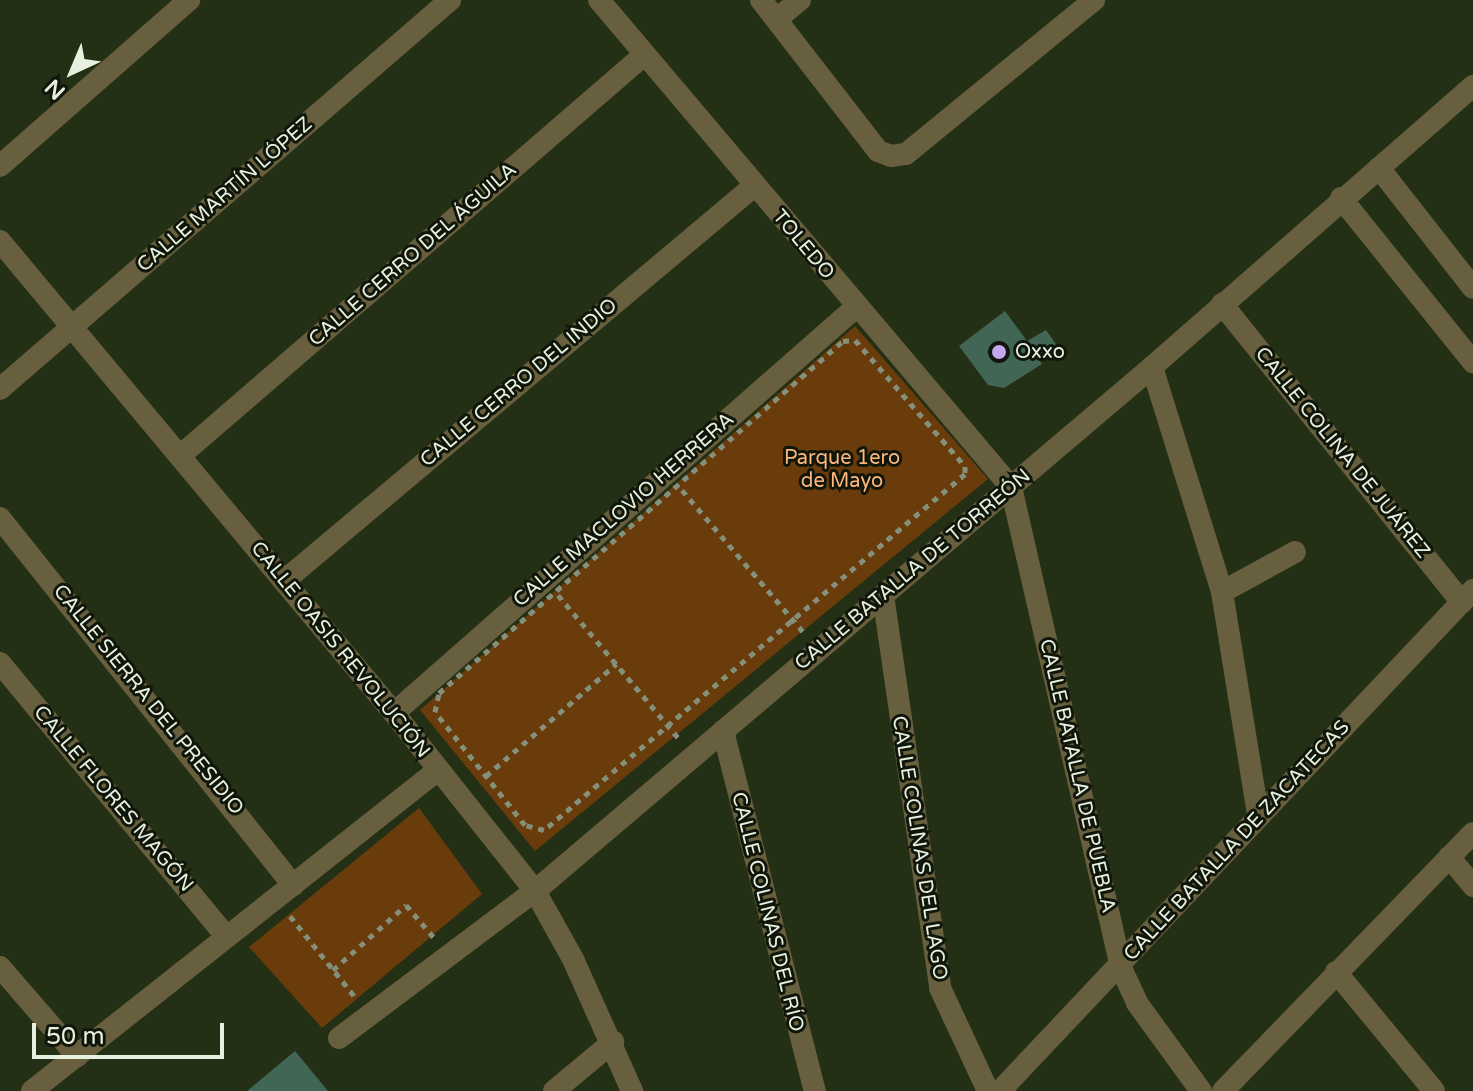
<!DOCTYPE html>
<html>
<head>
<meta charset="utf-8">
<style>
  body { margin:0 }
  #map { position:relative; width:1473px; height:1091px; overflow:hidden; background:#233015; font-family:"Varela Round",sans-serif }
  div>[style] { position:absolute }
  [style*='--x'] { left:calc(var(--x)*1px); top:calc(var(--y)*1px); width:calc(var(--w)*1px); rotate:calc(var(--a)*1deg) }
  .green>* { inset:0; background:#6a3c0c }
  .building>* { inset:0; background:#426656 }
  .path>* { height:5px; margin-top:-2.5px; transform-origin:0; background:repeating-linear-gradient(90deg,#85907a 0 6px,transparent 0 12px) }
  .street>* { height:22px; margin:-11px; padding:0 11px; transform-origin:11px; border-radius:11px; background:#685f3e }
  .dots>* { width:22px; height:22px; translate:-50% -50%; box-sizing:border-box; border:4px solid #10160a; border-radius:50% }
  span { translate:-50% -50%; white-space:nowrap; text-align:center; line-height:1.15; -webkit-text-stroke:6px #10160a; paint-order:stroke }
  .street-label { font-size:20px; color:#e8f1e0 }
  .poi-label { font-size:20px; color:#e8f1e0 }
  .left { translate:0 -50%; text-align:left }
  .park-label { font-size:20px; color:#feb77b }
  .north { position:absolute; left:32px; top:32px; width:80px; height:80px; -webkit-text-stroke:6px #10160a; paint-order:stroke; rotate:224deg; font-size:22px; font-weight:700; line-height:32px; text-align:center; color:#e8f1e0 }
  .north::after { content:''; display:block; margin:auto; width:28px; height:36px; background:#e8f1e0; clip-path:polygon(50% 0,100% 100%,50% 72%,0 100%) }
  .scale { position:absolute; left:32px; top:1023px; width:192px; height:36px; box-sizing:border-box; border:4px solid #e8f1e0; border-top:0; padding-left:10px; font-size:24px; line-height:28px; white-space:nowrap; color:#e8f1e0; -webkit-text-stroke:6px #10160a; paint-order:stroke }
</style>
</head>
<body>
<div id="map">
  <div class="green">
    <i style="clip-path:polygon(855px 326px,988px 479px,535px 851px,420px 710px)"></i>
    <i style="clip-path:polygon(419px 808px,482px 894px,322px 1028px,249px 947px)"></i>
  </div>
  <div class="building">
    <i style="clip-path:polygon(1005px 311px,1027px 341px,1046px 330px,1058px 347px,1039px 359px,1042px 364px,1004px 388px,988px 385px,959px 346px)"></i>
    <i style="clip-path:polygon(295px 1051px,328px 1091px,247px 1091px)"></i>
  </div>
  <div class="path">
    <i style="--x:855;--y:340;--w:167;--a:48.9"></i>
    <i style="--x:965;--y:466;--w:8;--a:90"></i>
    <i style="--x:965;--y:474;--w:551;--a:139.78"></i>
    <i style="--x:544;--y:830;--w:20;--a:-165"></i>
    <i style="--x:525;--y:825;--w:144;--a:-128.5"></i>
    <i style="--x:435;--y:712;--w:19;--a:-78"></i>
    <i style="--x:439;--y:693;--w:536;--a:-41.07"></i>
    <i style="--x:843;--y:341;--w:12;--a:-5"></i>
    <i style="--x:682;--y:490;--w:189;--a:49.5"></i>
    <i style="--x:558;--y:595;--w:189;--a:49.9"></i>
    <i style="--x:486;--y:776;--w:172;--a:-40.7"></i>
    <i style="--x:290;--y:916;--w:105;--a:51.2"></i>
    <i style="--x:333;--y:970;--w:98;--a:-41.7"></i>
    <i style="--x:406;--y:905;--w:46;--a:49.4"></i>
  </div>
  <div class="street">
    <i style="--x:599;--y:0;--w:638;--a:49.77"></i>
    <i style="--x:1011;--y:487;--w:493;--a:77.1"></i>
    <i style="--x:1121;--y:968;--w:38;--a:65"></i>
    <i style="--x:1137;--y:1003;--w:109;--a:54"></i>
    <i style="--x:761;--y:0;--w:191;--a:52.2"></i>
    <i style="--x:878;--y:151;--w:14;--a:21"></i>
    <i style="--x:891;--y:156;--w:15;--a:-8"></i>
    <i style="--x:906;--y:154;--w:243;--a:-39.3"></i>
    <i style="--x:777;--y:19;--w:30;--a:-40"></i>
    <i style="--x:0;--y:166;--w:252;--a:-41.3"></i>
    <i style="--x:1379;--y:168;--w:152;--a:51.9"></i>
    <i style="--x:1341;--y:198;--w:211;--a:51.2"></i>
    <i style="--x:0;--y:241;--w:615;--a:50.15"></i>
    <i style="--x:394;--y:713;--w:227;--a:51.6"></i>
    <i style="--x:535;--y:891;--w:78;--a:60.8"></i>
    <i style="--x:573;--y:959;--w:145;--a:65.9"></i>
    <i style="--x:1222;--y:304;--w:383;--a:51.2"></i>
    <i style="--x:1152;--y:367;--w:236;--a:72.7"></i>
    <i style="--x:1222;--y:592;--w:226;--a:80.8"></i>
    <i style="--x:0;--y:389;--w:595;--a:-40.84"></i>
    <i style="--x:181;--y:455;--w:612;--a:-40.82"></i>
    <i style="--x:0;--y:518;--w:470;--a:51.4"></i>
    <i style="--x:284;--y:581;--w:614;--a:-40.04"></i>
    <i style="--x:1222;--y:592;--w:83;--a:-28.7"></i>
    <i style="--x:883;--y:595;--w:397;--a:81.7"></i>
    <i style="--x:940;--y:988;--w:114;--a:65"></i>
    <i style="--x:0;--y:663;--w:354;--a:50.4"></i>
    <i style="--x:394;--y:713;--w:614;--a:-41.3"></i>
    <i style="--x:723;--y:731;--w:372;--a:75.7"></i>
    <i style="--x:1449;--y:857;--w:38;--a:50"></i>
    <i style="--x:0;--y:967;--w:118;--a:49.1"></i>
    <i style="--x:1336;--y:972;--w:154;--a:50.5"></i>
    <i style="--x:339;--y:1038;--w:245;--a:-36.9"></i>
    <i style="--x:535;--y:891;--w:809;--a:-40.34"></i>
    <i style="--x:1152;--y:367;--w:427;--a:-41.2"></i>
    <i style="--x:32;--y:1091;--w:518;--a:-38.33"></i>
    <i style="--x:554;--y:1091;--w:77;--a:-39.7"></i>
    <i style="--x:1000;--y:1091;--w:689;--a:-46.65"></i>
    <i style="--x:1223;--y:1091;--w:359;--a:-45.9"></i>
  </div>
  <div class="dots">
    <i style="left:999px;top:352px;background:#c5a7f1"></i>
  </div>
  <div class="street-label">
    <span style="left:225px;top:195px;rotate:-41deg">CALLE MARTÍN LÓPEZ</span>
    <span style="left:803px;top:245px;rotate:50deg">TOLEDO</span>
    <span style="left:413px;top:255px;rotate:-41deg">CALLE CERRO DEL ÁGUILA</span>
    <span style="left:519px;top:383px;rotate:-40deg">CALLE CERRO DEL INDIO</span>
    <span style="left:1342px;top:453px;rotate:51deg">CALLE COLINA DE JUÁREZ</span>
    <span style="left:624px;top:510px;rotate:-41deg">CALLE MACLOVIO HERRERA</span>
    <span style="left:913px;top:570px;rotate:-40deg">CALLE BATALLA DE TORREÓN</span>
    <span style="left:340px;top:650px;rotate:51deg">CALLE OASIS REVOLUCIÓN</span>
    <span style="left:148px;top:700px;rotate:51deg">CALLE SIERRA DEL PRESIDIO</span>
    <span style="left:1077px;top:776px;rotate:77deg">CALLE BATALLA DE PUEBLA</span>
    <span style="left:113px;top:799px;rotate:50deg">CALLE FLORES MAGÓN</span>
    <span style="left:1237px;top:841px;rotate:-47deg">CALLE BATALLA DE ZACATECAS</span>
    <span style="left:919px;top:848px;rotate:81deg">CALLE COLINAS DEL LAGO</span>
    <span style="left:767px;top:912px;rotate:76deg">CALLE COLINAS DEL RÍO</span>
  </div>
  <div class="poi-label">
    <span class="left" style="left:1015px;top:352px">Oxxo</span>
  </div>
  <div class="park-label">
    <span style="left:842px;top:470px">Parque 1ero<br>de Mayo</span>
  </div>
  <div class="north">N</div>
  <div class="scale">50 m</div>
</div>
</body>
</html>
